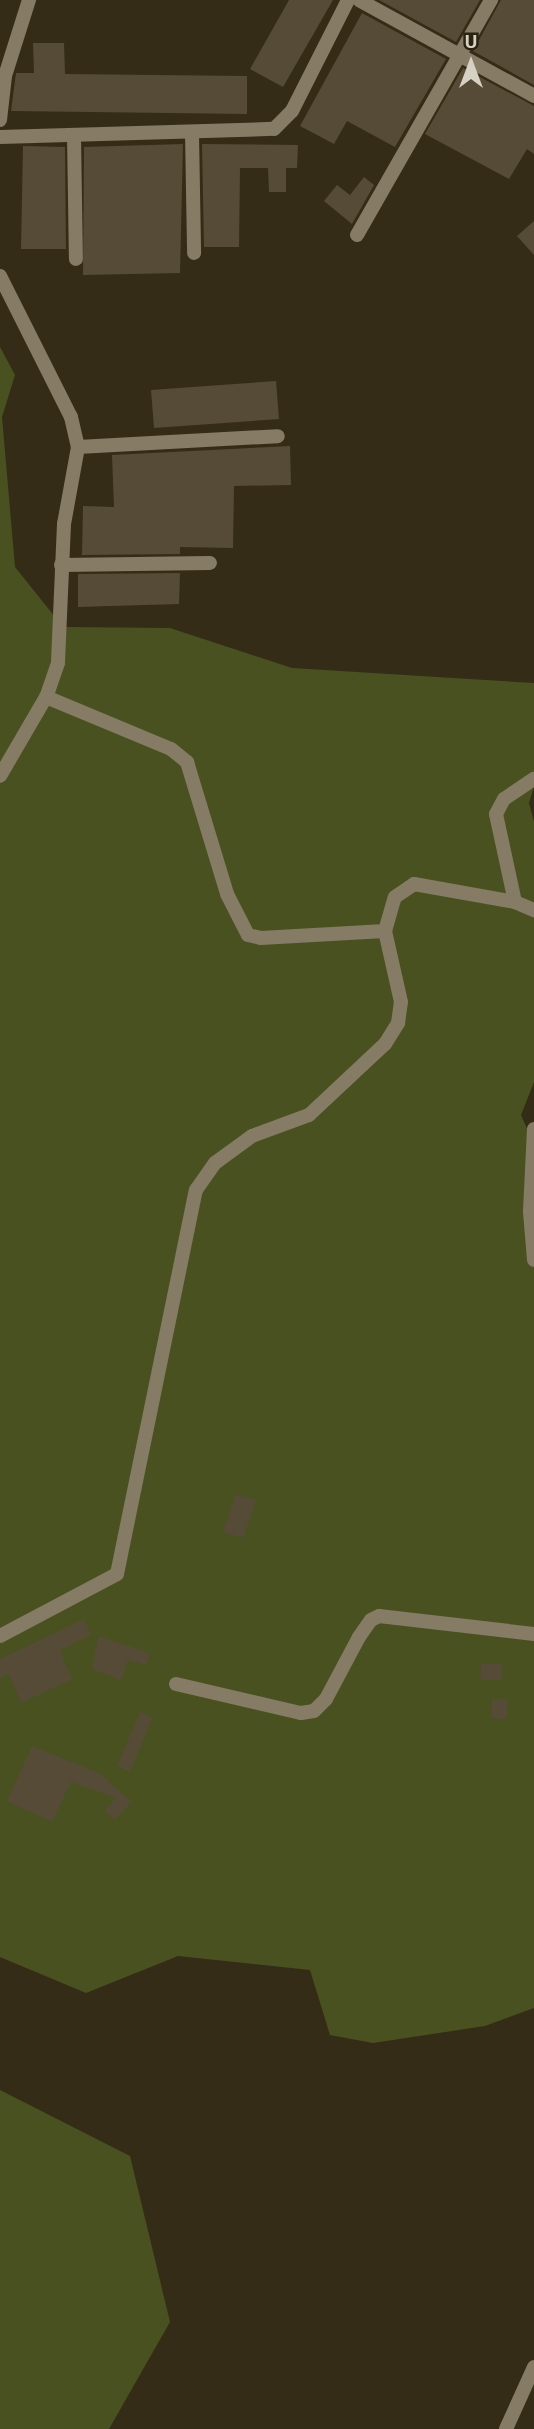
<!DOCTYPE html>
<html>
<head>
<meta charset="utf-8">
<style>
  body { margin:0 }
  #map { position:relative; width:534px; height:2429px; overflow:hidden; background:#352c18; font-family:Roboto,sans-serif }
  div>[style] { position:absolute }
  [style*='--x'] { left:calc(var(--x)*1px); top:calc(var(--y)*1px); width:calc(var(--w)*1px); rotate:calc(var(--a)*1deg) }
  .green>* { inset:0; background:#4a5120 }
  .building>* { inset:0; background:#554b36 }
  .street>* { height:14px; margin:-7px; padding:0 7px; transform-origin:7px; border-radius:7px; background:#867b65 }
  span { translate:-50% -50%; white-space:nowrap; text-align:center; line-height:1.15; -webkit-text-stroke:5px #2b230f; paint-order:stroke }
  .north { position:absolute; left:436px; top:28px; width:70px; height:70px; -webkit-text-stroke:5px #2b230f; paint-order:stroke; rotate:0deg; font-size:19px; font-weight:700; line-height:28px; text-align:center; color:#d6d1c5 }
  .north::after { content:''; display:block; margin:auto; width:24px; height:32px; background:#d6d1c5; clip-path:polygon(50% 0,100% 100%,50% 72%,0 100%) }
</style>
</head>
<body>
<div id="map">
  <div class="green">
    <i style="clip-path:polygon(0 347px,15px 375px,2px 417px,15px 567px,63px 627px,170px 628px,292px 668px,534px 683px,534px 786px,529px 803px,534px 822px,534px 1082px,521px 1115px,532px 1140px,534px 1175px,534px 2008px,485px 2026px,373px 2043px,330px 2035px,310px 1970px,178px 1956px,86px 1993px,0 1957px)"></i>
    <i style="clip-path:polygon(0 2090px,130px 2156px,170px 2322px,109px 2429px,0 2429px)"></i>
  </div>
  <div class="building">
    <i style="clip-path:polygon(289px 0,333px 0,283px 87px,250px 69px)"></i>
    <i style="clip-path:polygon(379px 0,480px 0,456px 42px)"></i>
    <i style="clip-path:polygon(501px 0,534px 0,534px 85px,473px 51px)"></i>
    <i style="clip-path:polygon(362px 13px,446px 59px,395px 147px,347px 121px,334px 144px,300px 126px)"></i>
    <i style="clip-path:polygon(33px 43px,64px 43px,65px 74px,247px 76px,247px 114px,11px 111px,16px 73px,34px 73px)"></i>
    <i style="clip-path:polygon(463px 68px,534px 106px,534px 154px,527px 149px,509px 179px,425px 134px)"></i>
    <i style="clip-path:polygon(183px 144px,180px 273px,83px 275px,84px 147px)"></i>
    <i style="clip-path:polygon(202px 144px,298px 145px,297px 168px,286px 168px,286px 192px,269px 192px,268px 168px,240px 168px,239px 247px,204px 247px)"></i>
    <i style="clip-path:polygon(23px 146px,65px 147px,66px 249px,21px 249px)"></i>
    <i style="clip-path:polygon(364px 177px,374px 185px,352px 224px,324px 201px,337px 185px,350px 195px)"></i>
    <i style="clip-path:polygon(534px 221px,534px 255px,517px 236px)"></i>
    <i style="clip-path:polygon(276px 381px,279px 419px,154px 428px,151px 390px)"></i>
    <i style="clip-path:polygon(290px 446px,291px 485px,234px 486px,233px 548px,180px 547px,180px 554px,82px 555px,83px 506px,114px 507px,112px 455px)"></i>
    <i style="clip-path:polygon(180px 573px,179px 604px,78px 607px,78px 574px)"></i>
    <i style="clip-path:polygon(236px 1494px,256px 1500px,243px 1538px,223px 1532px)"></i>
    <i style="clip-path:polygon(84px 1619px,91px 1635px,60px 1650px,72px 1679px,21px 1703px,9px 1674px,0 1678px,0 1659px)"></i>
    <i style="clip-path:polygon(98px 1636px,150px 1653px,146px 1665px,128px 1660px,121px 1680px,92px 1669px)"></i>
    <i style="clip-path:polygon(481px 1664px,502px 1664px,502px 1680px,480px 1680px)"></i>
    <i style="clip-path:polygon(492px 1699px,508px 1699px,507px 1719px,491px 1718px)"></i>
    <i style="clip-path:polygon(140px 1712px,153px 1717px,130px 1772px,117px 1766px)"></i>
    <i style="clip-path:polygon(32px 1746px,99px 1773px,135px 1805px,130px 1803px,115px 1820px,104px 1811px,116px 1798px,71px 1782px,52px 1822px,7px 1801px)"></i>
  </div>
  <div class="street">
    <i style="--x:359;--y:0;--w:200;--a:28.7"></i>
    <i style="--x:0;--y:120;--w:44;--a:-83.5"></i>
    <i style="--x:5;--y:76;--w:80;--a:-72.5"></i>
    <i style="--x:192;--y:133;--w:120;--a:89"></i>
    <i style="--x:74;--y:136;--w:123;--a:89.1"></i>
    <i style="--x:0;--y:137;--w:274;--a:-1.7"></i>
    <i style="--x:274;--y:129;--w:25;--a:-45"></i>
    <i style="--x:292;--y:111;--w:124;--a:-63.2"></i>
    <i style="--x:357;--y:235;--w:271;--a:-60.3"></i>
    <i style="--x:0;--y:276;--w:158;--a:63.3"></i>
    <i style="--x:71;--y:417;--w:31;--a:77"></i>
    <i style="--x:78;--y:447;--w:78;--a:100.3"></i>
    <i style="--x:64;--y:524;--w:139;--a:92.5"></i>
    <i style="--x:58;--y:663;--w:36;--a:109"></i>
    <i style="--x:46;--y:697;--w:91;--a:120.2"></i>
    <i style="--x:78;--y:447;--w:200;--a:-3.1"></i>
    <i style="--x:61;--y:565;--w:149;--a:-0.8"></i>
    <i style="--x:46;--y:697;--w:135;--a:22.6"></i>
    <i style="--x:171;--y:749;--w:21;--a:39"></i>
    <i style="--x:187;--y:762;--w:138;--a:73.1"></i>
    <i style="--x:227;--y:894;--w:46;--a:62.9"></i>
    <i style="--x:248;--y:935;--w:13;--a:13"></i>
    <i style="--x:261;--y:938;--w:124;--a:-3.2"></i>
    <i style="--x:515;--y:902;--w:90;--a:-102.2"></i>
    <i style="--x:496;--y:814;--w:17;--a:-62"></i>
    <i style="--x:504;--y:799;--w:36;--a:-34"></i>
    <i style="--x:534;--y:1129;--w:83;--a:92.8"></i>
    <i style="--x:530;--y:1212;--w:48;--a:85.2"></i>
    <i style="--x:0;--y:1636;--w:132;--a:-27.9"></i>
    <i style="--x:117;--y:1574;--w:392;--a:-78.4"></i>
    <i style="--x:196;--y:1190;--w:33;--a:-55"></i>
    <i style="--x:215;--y:1163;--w:46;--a:-36.1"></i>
    <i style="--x:252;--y:1136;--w:61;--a:-20.2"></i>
    <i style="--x:309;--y:1115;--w:104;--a:-43.1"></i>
    <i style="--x:385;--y:1044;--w:25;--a:-58"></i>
    <i style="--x:398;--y:1023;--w:21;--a:-82"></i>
    <i style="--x:401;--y:1002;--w:73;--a:-102.7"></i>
    <i style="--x:385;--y:931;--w:35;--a:-74"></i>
    <i style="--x:395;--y:897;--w:23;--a:-34"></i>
    <i style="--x:414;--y:884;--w:103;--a:10.1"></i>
    <i style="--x:515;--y:902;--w:21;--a:23"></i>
    <i style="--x:176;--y:1684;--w:128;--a:13.1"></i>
    <i style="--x:301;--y:1713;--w:13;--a:-9"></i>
    <i style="--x:314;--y:1711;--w:17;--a:-45"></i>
    <i style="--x:326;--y:1699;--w:70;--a:-62"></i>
    <i style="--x:359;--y:1637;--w:21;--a:-55"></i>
    <i style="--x:371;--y:1620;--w:9;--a:-27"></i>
    <i style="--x:379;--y:1616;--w:156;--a:6.6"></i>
    <i style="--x:506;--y:2429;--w:68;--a:-65.7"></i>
  </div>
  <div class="north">U</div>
</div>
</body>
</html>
